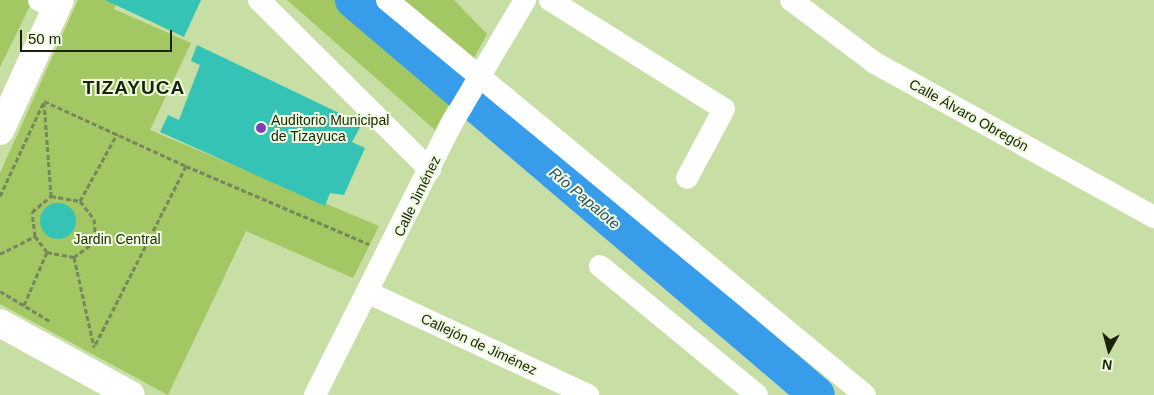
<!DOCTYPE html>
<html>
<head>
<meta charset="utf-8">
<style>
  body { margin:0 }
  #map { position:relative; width:1154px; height:395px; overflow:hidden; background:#c7dfa5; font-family:Helvetica,sans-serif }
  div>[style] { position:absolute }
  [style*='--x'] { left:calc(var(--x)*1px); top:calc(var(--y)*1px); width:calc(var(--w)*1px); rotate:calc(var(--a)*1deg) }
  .green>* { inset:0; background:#a3c763 }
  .river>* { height:36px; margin:-18px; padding:0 18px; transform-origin:18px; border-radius:18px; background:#379deb }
  .building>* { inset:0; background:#35c3b6 }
  .round { border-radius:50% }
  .path>* { height:3px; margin-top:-1.5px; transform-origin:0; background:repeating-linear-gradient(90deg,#76865d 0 5px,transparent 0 7.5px) }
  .minor>* { height:22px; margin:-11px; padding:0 11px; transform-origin:11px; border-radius:11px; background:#fff }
  .tertiary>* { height:28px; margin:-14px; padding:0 14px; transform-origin:14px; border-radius:14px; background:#fff }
  .dots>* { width:14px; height:14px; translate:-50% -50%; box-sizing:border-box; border:2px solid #effbde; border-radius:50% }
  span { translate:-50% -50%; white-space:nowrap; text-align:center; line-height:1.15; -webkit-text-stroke:4px #effbde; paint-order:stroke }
  .street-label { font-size:14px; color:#1b230c }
  .poi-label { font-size:14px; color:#1b230c }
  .left { translate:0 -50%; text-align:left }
  .park-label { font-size:14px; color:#212f01 }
  .water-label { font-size:15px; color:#264d6e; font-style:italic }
  .district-label { font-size:19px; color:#1b230c; font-weight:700; letter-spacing:1px }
  .north { position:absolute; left:1084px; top:325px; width:50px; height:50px; -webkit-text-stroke:4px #effbde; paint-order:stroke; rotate:187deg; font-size:14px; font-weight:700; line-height:20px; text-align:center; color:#1b230c }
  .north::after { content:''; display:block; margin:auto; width:18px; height:22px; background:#1b230c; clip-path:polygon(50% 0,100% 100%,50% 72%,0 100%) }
  .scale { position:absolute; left:20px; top:30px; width:152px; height:22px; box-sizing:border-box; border:2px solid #1b230c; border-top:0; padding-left:6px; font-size:15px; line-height:18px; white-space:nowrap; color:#1b230c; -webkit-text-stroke:4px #effbde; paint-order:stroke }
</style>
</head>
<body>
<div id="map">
  <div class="green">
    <i style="clip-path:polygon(0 0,33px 0,0 67px)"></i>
    <i style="clip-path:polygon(78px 0,118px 0,114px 9px,191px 43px,150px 130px,379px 226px,353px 278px,246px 231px,168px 395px,0 304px,0 173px)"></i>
    <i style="clip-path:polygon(287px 0,454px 0,487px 34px,435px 130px)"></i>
  </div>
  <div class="river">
    <i style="--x:353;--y:0;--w:609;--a:40.41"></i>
  </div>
  <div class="building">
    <i style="clip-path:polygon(105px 0,201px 0,184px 37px)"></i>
    <i style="clip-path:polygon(197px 45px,362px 124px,352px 142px,365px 148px,344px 195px,330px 193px,325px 206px,160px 132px,168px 115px,179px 120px,200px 65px,191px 61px)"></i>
    <i class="round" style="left:40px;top:203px;width:36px;height:36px"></i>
  </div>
  <div class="path">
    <i style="--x:44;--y:102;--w:94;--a:85.7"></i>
    <i style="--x:186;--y:166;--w:199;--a:23.1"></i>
    <i style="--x:0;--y:196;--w:105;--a:-65.1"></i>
    <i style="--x:44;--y:101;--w:156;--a:24.6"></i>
    <i style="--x:186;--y:166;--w:203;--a:116.9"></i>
    <i style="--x:51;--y:196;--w:29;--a:10"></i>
    <i style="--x:80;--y:201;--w:23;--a:52"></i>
    <i style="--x:94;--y:219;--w:22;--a:85"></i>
    <i style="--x:96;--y:241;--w:27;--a:144"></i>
    <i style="--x:74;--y:257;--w:27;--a:-170"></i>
    <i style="--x:47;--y:252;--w:20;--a:-127"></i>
    <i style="--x:35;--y:236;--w:24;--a:-97"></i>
    <i style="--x:32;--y:212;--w:25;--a:-40"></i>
    <i style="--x:80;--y:201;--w:77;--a:-61.1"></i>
    <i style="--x:0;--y:254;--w:39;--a:-27"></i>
    <i style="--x:74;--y:257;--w:92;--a:77.5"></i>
    <i style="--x:0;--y:291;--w:58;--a:31"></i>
    <i style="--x:24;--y:305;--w:58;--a:-66.5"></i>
  </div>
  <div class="minor">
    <i style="--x:39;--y:0;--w:19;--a:28"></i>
    <i style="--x:259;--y:0;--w:241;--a:44.8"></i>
    <i style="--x:387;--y:0;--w:620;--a:39.57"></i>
    <i style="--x:550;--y:0;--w:205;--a:32.1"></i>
    <i style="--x:724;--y:109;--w:78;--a:118.2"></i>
    <i style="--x:791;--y:0;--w:105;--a:36.9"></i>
    <i style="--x:875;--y:63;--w:319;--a:28.9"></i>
    <i style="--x:600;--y:266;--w:203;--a:39.4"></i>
    <i style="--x:369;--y:293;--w:242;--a:25"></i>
    <i style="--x:315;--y:395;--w:305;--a:-63.3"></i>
    <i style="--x:452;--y:123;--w:143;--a:-59.3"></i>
  </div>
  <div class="tertiary">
    <i style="--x:0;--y:131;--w:144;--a:-65.4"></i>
    <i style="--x:0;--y:323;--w:149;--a:28.8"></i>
  </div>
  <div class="dots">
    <i style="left:261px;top:128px;background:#7e3fb4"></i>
  </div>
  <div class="street-label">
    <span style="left:969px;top:115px;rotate:29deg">Calle Álvaro Obregón</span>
    <span style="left:417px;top:196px;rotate:-64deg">Calle Jiménez</span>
    <span style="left:479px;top:344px;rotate:25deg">Callejón de Jiménez</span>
  </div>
  <div class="poi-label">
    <span class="left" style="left:271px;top:128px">Auditorio Municipal<br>de Tizayuca</span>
  </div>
  <div class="park-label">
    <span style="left:117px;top:239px">Jardin Central</span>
  </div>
  <div class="water-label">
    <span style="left:585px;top:198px;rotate:40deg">Río Papalote</span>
  </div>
  <div class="district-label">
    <span style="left:134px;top:88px">TIZAYUCA</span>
  </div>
  <div class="north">N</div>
  <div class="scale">50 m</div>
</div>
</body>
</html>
